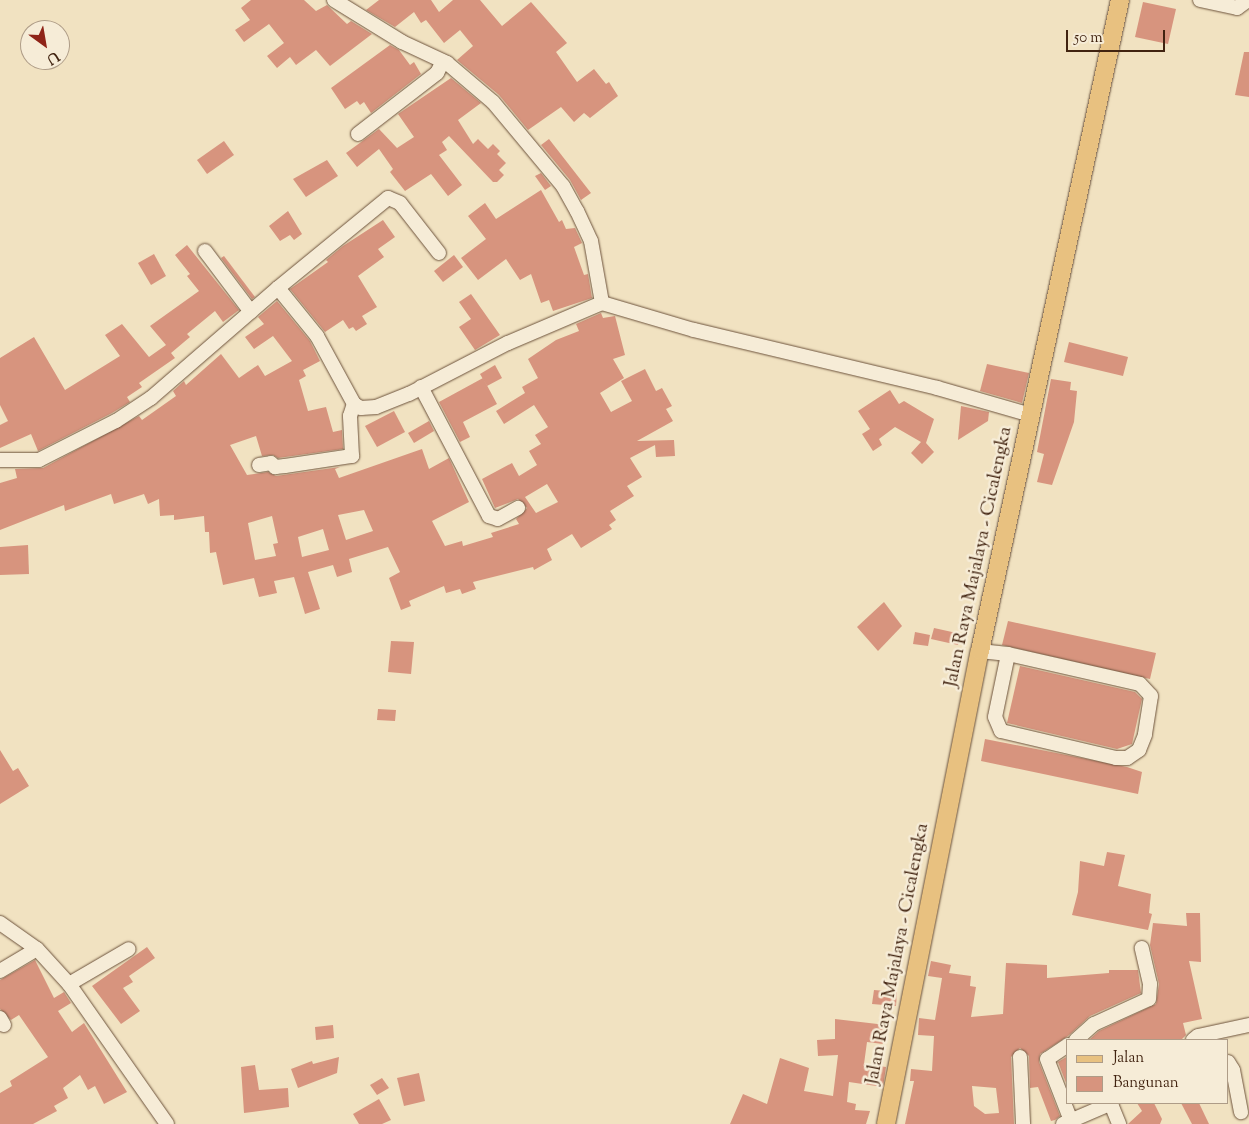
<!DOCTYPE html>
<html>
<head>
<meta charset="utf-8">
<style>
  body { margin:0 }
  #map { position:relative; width:1249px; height:1124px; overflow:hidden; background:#f1e2c1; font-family:"Sorts Mill Goudy",serif }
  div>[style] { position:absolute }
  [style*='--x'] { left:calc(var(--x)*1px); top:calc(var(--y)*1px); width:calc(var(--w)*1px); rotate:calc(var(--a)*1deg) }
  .building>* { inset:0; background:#d7947e }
  .roads { filter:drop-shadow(0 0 1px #6d533c) drop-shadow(0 0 1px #6d533c) }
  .minor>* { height:14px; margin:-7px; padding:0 7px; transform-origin:7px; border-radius:7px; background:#f6ecd7 }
  .major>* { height:18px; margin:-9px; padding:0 9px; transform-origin:9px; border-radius:9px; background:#e8c180 }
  span { translate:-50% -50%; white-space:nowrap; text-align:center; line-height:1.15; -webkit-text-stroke:5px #f6ecd7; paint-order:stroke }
  .street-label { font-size:19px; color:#412310 }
  .legend { position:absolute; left:1066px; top:1039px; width:162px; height:65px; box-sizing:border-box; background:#f6ecd7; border:1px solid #ae9c87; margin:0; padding:6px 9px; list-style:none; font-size:15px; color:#412310 }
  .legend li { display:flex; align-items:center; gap:10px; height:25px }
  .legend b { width:25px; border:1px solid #ae9c87 }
  .north { position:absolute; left:20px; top:20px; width:50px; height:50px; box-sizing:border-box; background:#f6ecd7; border:1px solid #ae9c87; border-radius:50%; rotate:148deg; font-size:14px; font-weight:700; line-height:20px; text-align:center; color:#412310 }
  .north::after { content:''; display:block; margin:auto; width:18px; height:22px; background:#8f2418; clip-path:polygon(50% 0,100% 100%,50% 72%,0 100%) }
  .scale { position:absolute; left:1066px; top:30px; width:99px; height:22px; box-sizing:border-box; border:2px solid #412310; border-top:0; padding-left:6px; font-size:15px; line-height:18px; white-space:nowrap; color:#412310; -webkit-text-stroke:4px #f6ecd7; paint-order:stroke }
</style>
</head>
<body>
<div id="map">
  <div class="building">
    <i style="clip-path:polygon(251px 0,304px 0,316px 11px,327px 5px,347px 24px,351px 21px,372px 34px,330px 66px,316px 50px,296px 65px,290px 57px,277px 68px,267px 56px,284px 43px,269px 24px,244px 42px,235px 30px,250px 20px,241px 8px)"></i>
    <i style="clip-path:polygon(379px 0,431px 0,439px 12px,453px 0,480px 0,502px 26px,531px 2px,567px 43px,556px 52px,577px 82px,594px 69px,606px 84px,609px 82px,618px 96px,590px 118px,584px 113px,574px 122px,561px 107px,528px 130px,499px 95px,457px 60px,473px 46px,460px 30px,444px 43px,426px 20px,421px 23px,414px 12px,395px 27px,366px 10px)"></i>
    <i style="clip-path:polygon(1143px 2px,1176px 9px,1168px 44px,1135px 37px)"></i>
    <i style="clip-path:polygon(390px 45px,399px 50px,410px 65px,414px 62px,421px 74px,371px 113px,364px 102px,360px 105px,357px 101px,345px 109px,331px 88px)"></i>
    <i style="clip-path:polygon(1244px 52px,1249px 52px,1249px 97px,1235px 95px)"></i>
    <i style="clip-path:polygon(451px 78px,481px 103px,458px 120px,473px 144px,478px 139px,488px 149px,493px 144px,500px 151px,497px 154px,506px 163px,499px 170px,504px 175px,497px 182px,493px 182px,449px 136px,442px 142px,447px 150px,439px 155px,462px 185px,448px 196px,431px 174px,405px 191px,390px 172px,393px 169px,379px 149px,357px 167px,346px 153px,379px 129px,397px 148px,414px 137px,398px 114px)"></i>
    <i style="clip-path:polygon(549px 139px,591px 193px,581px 200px,570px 180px,541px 145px)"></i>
    <i style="clip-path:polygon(224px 141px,234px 155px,207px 174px,197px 160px)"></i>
    <i style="clip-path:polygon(327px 160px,338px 176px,306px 197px,293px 179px)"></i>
    <i style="clip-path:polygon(541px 173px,551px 186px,545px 190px,535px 176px)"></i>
    <i style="clip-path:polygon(541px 190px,559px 222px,562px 220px,566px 229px,575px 228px,582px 243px,574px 247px,584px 275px,588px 274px,592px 298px,553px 311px,549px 300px,541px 303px,531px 274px,520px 280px,506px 259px,478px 280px,461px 258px,486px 239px,468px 216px,485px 203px,496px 219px)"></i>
    <i style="clip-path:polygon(288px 211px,302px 234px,294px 240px,290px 235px,280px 241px,269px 226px)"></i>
    <i style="clip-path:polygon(383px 220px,395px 237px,378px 249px,384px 257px,358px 276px,377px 307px,362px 316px,367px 324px,356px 331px,353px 327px,349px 329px,343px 320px,325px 332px,290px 289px,328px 262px,326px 260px,343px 246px)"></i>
    <i style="clip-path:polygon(187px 245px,239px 310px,223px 322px,215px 311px,187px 334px,190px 337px,171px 353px,175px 358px,139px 383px,142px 387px,127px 397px,130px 402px,112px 413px,38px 451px,31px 434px,0 448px,0 425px,8px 421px,0 405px,0 358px,34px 337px,65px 390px,120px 356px,105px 335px,122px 324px,149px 357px,166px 345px,150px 326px,199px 291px,187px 276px,190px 274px,175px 255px)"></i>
    <i style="clip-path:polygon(154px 254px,166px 276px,151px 285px,138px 263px)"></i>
    <i style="clip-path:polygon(454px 255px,463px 267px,443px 282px,434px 271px)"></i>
    <i style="clip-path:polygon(224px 256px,255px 297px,252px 299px,221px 258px)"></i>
    <i style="clip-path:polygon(471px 294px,500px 335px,475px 350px,459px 327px,471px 319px,459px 302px)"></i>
    <i style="clip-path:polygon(evenodd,277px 301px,310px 341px,320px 361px,303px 370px,306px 376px,299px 380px,308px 411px,326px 407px,333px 432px,342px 430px,343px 449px,278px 458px,273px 455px,262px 456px,256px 436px,230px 445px,247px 475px,268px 472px,276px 476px,340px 467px,335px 469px,339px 478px,422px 449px,429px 469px,449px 458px,469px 502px,432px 521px,445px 546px,462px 541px,463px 546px,493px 537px,491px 533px,519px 524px,516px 519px,527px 508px,518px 499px,495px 508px,482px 479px,512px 463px,519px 476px,537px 465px,529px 451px,541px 444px,535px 435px,548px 427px,534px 405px,504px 424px,496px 411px,525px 393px,522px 387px,538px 378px,528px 359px,556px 340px,579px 331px,576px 324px,601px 313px,603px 318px,615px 316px,625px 355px,613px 359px,624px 378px,600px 393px,611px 412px,632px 401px,621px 381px,645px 369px,656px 391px,662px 388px,672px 406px,666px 409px,673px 421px,637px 441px,674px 440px,675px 456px,656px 457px,655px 445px,630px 458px,642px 477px,627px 486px,634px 496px,610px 511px,616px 520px,609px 525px,612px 529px,581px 548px,572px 534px,547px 549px,552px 560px,534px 570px,533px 567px,473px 582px,476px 589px,462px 594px,460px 589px,446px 593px,444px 586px,409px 601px,411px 606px,401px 610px,389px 578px,400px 572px,388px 547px,349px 559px,352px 572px,337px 577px,333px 565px,308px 572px,320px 609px,305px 614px,294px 577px,274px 581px,277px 593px,259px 597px,254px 578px,223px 585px,216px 552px,210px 553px,209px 532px,205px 532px,204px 516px,174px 520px,174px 515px,160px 516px,159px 499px,148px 504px,144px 494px,114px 504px,111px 494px,65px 511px,64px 505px,0 530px,0 483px,17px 478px,15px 469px,43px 468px,139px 416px,142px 420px,176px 396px,173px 391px,184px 381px,186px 385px,221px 354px,239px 378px,258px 365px,265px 376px,292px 361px,273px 336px,254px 349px,245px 337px,264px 324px,258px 317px,277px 301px,547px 484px,558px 502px,536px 513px,525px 497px,547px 484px,277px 301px,364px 510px,373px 531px,346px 540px,338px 515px,364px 510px,277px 301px,272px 516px,278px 543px,273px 544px,276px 556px,255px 560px,248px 523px,272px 516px,277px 301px,323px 529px,329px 550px,302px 557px,298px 537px,323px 529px)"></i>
    <i style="clip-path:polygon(1069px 342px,1128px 357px,1123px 376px,1064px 362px)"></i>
    <i style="clip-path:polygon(987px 364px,1029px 373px,1022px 403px,980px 391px)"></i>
    <i style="clip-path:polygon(495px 365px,502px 378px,487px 386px,480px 374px)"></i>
    <i style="clip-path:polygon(483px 378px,497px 404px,463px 422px,470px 437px,460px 442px,439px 402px)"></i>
    <i style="clip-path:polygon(1051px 379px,1071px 382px,1070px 390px,1077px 391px,1074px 422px,1052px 485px,1037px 482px,1044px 454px,1037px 452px)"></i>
    <i style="clip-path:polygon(890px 390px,899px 404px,904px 401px,934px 419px,926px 443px,934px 452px,922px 464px,911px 453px,921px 442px,895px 427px,879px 439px,882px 445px,873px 451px,862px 434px,870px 429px,858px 411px)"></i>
    <i style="clip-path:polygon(961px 406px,989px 412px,988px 421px,958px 440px)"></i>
    <i style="clip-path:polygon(394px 411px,405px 432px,377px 447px,365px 426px)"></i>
    <i style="clip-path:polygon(429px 421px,434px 431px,414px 443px,408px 433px)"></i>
    <i style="clip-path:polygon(28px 545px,29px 574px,0 575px,0 547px)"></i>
    <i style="clip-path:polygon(884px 602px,902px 626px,878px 651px,857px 627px)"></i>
    <i style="clip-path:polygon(1008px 621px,1156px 653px,1150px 679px,1002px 645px)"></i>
    <i style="clip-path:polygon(934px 628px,961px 634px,958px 645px,931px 639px)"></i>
    <i style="clip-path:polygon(915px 632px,930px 635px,928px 646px,913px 644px)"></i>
    <i style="clip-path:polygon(391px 641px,414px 642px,411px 674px,388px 672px)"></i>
    <i style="clip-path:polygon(1020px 666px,1135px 692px,1142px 699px,1132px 744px,1117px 749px,1007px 723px)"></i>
    <i style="clip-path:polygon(378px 709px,396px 710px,395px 721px,377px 720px)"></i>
    <i style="clip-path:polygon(985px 739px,1127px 767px,1142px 772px,1138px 794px,981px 761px)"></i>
    <i style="clip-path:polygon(0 750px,13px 771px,18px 768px,29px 786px,0 804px)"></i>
    <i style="clip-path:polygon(1107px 852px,1125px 855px,1118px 886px,1151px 894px,1149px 913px,1152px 914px,1148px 930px,1072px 915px,1078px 892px,1080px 861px,1104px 866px)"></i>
    <i style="clip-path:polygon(1186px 913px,1200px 913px,1201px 962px,1189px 961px,1202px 1019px,1183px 1023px,1186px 1035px,1181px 1040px,1089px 1040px,1099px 1031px,1156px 1004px,1159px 984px,1150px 945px,1153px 923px,1187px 926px)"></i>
    <i style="clip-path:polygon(147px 947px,155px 958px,129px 976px,133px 982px,123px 988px,140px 1011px,121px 1024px,92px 986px)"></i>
    <i style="clip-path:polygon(35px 960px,54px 998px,64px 992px,71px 1003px,58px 1011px,72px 1032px,84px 1023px,127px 1092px,104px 1104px,95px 1086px,88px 1090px,80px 1075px,63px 1088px,68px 1098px,54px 1106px,57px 1111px,33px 1124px,0 1124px,0 1093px,12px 1086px,10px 1081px,48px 1057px,19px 1015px,11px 1020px,0 1009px,0 980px)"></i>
    <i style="clip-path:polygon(evenodd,931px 961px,951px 965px,949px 973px,971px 976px,970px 986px,976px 987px,971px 1017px,1003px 1014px,1006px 963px,1047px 965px,1047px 978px,1109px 973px,1109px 970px,1138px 970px,1141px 993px,1090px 1016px,1068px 1036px,1040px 1054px,1039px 1062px,1060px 1116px,1055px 1120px,1051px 1121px,1038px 1087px,1030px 1088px,1029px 1056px,1020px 1048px,1011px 1057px,1014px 1124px,905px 1124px,914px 1081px,910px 1081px,911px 1069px,932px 1071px,934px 1036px,918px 1035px,919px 1018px,935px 1020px,942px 978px,928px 976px,931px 961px,972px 1086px,996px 1088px,999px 1113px,985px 1114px,974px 1106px,972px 1086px)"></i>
    <i style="clip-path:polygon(874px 990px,897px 992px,896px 1006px,872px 1004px)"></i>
    <i style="clip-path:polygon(835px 1019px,886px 1025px,883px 1044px,867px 1042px,864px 1064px,886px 1067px,883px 1087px,849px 1082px,847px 1102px,856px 1104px,855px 1110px,870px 1111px,866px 1124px,730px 1124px,743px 1094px,767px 1104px,780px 1058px,809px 1068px,804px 1091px,833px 1096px,838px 1055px,818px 1056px,817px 1040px,835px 1039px)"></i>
    <i style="clip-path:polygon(333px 1025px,334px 1038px,316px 1040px,315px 1027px)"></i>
    <i style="clip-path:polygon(1068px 1056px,1068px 1088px,1058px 1062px)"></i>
    <i style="clip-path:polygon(339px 1057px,337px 1073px,298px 1088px,291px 1069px,312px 1061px,313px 1064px)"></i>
    <i style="clip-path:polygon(255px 1065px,259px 1090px,288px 1088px,289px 1107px,244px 1113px,241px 1067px)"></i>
    <i style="clip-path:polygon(419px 1073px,425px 1101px,404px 1106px,397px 1078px)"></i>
    <i style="clip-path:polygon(382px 1078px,389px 1088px,377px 1095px,370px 1085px)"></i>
    <i style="clip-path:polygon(379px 1099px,391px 1120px,382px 1124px,359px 1124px,353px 1114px)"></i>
    <i style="clip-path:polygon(1137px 1103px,1154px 1103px,1162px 1119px,1160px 1124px,1128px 1124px,1142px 1111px)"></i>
    <i style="clip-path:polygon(1181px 1103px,1199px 1103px,1209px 1124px,1192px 1124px)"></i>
  </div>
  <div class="roads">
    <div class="minor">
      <i style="--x:334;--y:0;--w:80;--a:31.7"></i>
      <i style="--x:402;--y:42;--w:50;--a:25"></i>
      <i style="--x:447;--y:63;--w:60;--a:40.3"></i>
      <i style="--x:493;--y:102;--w:109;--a:50.2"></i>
      <i style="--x:563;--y:186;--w:29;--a:61"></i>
      <i style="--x:577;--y:211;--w:33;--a:65"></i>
      <i style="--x:591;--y:241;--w:63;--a:79.9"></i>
      <i style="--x:1200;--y:0;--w:38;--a:12"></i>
      <i style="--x:1237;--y:8;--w:14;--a:-36"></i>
      <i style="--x:358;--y:134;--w:100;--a:-37.7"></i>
      <i style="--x:437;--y:73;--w:13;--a:-63"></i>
      <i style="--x:205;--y:251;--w:76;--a:53"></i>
      <i style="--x:439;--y:253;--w:63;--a:-128"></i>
      <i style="--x:400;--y:203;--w:13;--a:-157"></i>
      <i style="--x:388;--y:198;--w:142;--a:140.7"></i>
      <i style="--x:278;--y:288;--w:62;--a:50.9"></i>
      <i style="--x:317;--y:336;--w:77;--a:61.4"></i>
      <i style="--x:354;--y:404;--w:8;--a:30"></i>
      <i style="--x:361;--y:408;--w:15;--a:-4"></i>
      <i style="--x:376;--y:407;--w:35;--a:-22"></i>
      <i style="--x:409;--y:394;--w:111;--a:-27.3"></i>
      <i style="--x:508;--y:343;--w:102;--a:-23.1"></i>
      <i style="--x:602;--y:303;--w:96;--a:16.4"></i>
      <i style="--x:694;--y:330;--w:250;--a:13.4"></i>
      <i style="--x:937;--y:388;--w:98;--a:16"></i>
      <i style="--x:421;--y:387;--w:146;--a:62.2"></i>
      <i style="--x:489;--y:516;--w:9;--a:18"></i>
      <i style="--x:498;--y:519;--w:23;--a:-29"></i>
      <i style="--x:0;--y:460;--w:39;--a:0"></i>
      <i style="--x:39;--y:460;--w:86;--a:-26.9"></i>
      <i style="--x:116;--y:421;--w:42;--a:-33.3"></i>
      <i style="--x:151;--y:398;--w:168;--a:-40.9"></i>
      <i style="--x:259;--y:465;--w:12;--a:-9"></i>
      <i style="--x:271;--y:463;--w:6;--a:45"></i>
      <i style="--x:275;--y:467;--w:10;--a:-6"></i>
      <i style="--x:285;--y:466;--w:68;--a:-8.5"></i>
      <i style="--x:352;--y:456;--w:40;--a:-92.9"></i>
      <i style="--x:350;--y:416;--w:13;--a:-72"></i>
      <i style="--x:980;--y:651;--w:28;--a:6"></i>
      <i style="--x:1008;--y:654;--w:135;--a:12.8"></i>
      <i style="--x:1140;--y:684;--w:16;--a:47"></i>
      <i style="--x:1151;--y:696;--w:39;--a:99"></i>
      <i style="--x:1145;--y:735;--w:16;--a:112"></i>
      <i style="--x:1139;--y:750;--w:14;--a:146"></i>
      <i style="--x:1127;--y:758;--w:11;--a:180"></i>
      <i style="--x:1116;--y:758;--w:118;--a:-166.8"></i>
      <i style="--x:1001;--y:731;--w:15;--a:-113"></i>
      <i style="--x:995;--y:717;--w:64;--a:-78.3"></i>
      <i style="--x:0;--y:923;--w:45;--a:35.1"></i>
      <i style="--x:37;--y:949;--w:47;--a:47.6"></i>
      <i style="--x:69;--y:984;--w:171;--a:55"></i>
      <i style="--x:0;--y:971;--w:43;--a:-30.7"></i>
      <i style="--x:69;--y:984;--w:69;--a:-30.3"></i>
      <i style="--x:0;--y:1018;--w:8;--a:60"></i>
      <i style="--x:1076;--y:1040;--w:24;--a:-42"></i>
      <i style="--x:1094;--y:1024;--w:60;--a:-24.4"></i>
      <i style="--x:1149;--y:999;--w:15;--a:-86"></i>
      <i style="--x:1150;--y:984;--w:37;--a:-103"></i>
      <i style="--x:1193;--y:1040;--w:6;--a:-39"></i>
      <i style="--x:1198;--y:1036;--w:52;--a:-12.2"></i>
      <i style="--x:1068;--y:1045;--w:25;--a:146"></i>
      <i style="--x:1047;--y:1059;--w:66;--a:68.8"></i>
      <i style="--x:1020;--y:1057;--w:67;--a:87.4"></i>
      <i style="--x:1228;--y:1062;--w:9;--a:58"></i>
      <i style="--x:1233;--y:1070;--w:43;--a:79.2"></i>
      <i style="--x:1111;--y:1104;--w:22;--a:68"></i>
      <i style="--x:1063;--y:1124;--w:53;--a:-23.2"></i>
    </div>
    <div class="major">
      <i style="--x:886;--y:1124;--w:482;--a:-78.8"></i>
      <i style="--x:980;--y:651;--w:666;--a:-77.86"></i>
    </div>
  </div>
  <div class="street-label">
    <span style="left:979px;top:557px;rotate:-78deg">Jalan Raya Majalaya - Cicalengka</span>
    <span style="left:898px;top:954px;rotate:-79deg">Jalan Raya Majalaya - Cicalengka</span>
  </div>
  <ul class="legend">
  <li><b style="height:6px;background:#e8c180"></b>Jalan</li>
  <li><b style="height:14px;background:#d7947e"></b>Bangunan</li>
  </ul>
  <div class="north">U</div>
  <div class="scale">50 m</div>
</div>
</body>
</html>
